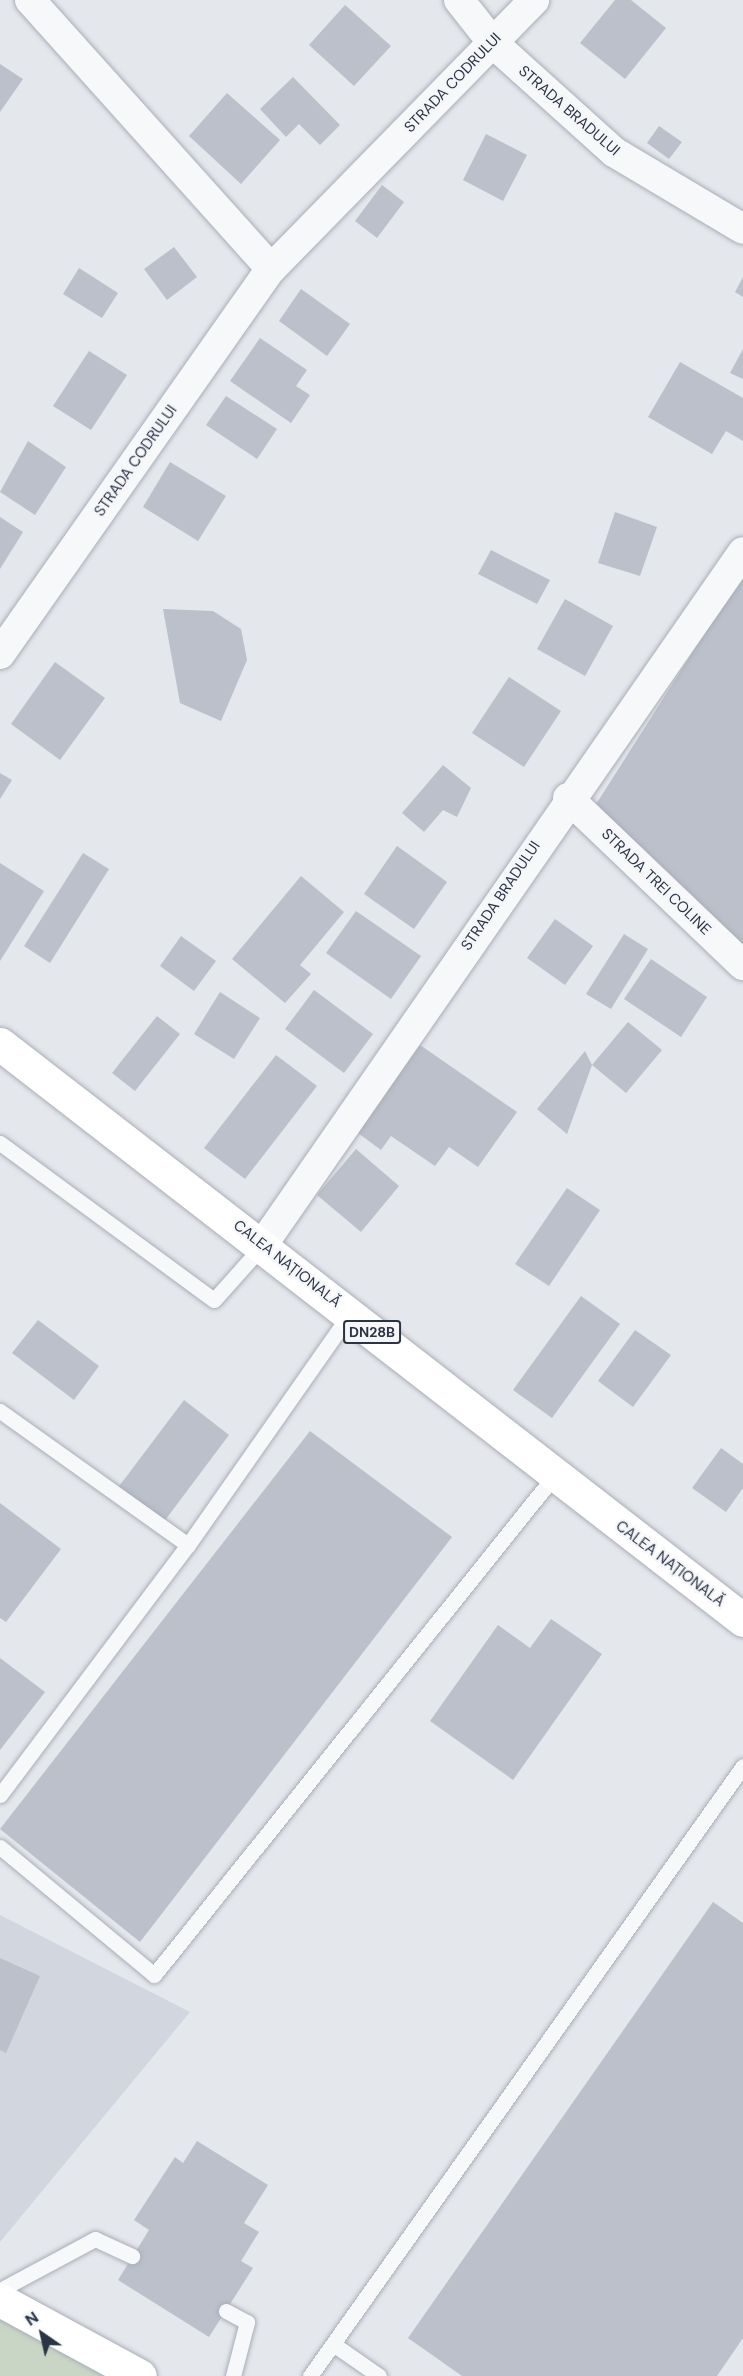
<!DOCTYPE html>
<html>
<head>
<meta charset="utf-8">
<style>
  body { margin:0 }
  #map { position:relative; width:743px; height:2376px; overflow:hidden; background:#e4e7ec; font-family:"DM Sans",sans-serif }
  div>[style] { position:absolute }
  [style*='--x'] { left:calc(var(--x)*1px); top:calc(var(--y)*1px); width:calc(var(--w)*1px); rotate:calc(var(--a)*1deg) }
  .built>* { inset:0; background:#d2d6de }
  .green>* { inset:0; background:#c9d6c5 }
  .building>* { inset:0; background:#bbc0ca }
  .roads { filter:drop-shadow(0 0 2px #a9aeb7) drop-shadow(0 0 2px #a9aeb7) }
  .service>* { height:15px; margin:-7.5px; padding:0 7.5px; transform-origin:7.5px; border-radius:7.5px; background:#f7f8fa }
  .minor>* { height:30px; margin:-15px; padding:0 15px; transform-origin:15px; border-radius:15px; background:#f7f8fa }
  .secondary>* { height:33px; margin:-16.5px; padding:0 16.5px; transform-origin:16.5px; border-radius:16.5px; background:#fff }
  .primary>* { height:33px; margin:-16.5px; padding:0 16.5px; transform-origin:16.5px; border-radius:16.5px; background:#fff }
  span { translate:-50% -50%; white-space:nowrap; text-align:center; line-height:1.15; -webkit-text-stroke:4.5px #f4f6f9; paint-order:stroke }
  .shield-label span { padding:2px 4px; background:#f4f6f9; border:2px solid; border-radius:4px; -webkit-text-stroke-width:0 }
  .shield-label { font-size:14px; color:#2b3445; font-weight:700 }
  .street-label { font-size:15px; color:#2b3445 }
  .north { position:absolute; left:12px; top:2304px; width:60px; height:60px; -webkit-text-stroke:4px #f4f6f9; paint-order:stroke; rotate:326deg; font-size:16px; font-weight:700; line-height:24px; text-align:center; color:#2b3445 }
  .north::after { content:''; display:block; margin:auto; width:21px; height:27px; background:#2b3445; clip-path:polygon(50% 0,100% 100%,50% 72%,0 100%) }
</style>
</head>
<body>
<div id="map">
  <div class="built">
    <i style="clip-path:polygon(0 1915px,190px 2012px,0 2242px)"></i>
  </div>
  <div class="green">
    <i style="clip-path:polygon(0 2300px,140px 2376px,0 2376px)"></i>
  </div>
  <div class="building">
    <i style="clip-path:polygon(615px 0,631px 0,666px 28px,625px 79px,580px 43px)"></i>
    <i style="clip-path:polygon(345px 5px,391px 46px,354px 86px,309px 45px)"></i>
    <i style="clip-path:polygon(0 64px,23px 79px,0 112px)"></i>
    <i style="clip-path:polygon(293px 77px,340px 125px,320px 145px,299px 124px,286px 137px,260px 109px)"></i>
    <i style="clip-path:polygon(227px 93px,280px 140px,241px 184px,189px 136px)"></i>
    <i style="clip-path:polygon(659px 126px,682px 142px,669px 159px,647px 143px)"></i>
    <i style="clip-path:polygon(486px 134px,527px 155px,503px 201px,463px 180px)"></i>
    <i style="clip-path:polygon(382px 185px,404px 202px,377px 238px,355px 221px)"></i>
    <i style="clip-path:polygon(174px 247px,197px 277px,167px 300px,144px 269px)"></i>
    <i style="clip-path:polygon(79px 268px,118px 293px,102px 318px,63px 294px)"></i>
    <i style="clip-path:polygon(743px 277px,743px 297px,735px 292px)"></i>
    <i style="clip-path:polygon(301px 289px,350px 324px,327px 356px,279px 321px)"></i>
    <i style="clip-path:polygon(260px 338px,307px 370px,296px 386px,310px 395px,291px 423px,230px 381px)"></i>
    <i style="clip-path:polygon(743px 349px,743px 379px,730px 373px)"></i>
    <i style="clip-path:polygon(89px 351px,127px 375px,91px 430px,53px 406px)"></i>
    <i style="clip-path:polygon(680px 362px,743px 398px,743px 441px,726px 431px,712px 454px,648px 417px)"></i>
    <i style="clip-path:polygon(226px 396px,277px 429px,257px 459px,206px 425px)"></i>
    <i style="clip-path:polygon(28px 441px,66px 467px,35px 515px,0 492px)"></i>
    <i style="clip-path:polygon(170px 462px,226px 496px,198px 541px,143px 507px)"></i>
    <i style="clip-path:polygon(615px 512px,657px 527px,640px 576px,598px 563px)"></i>
    <i style="clip-path:polygon(0 517px,23px 532px,0 569px)"></i>
    <i style="clip-path:polygon(491px 550px,550px 580px,537px 604px,478px 574px)"></i>
    <i style="clip-path:polygon(743px 573px,743px 944px,593px 809px)"></i>
    <i style="clip-path:polygon(565px 599px,613px 626px,585px 676px,537px 649px)"></i>
    <i style="clip-path:polygon(163px 609px,213px 611px,241px 629px,247px 660px,221px 721px,180px 703px)"></i>
    <i style="clip-path:polygon(55px 662px,105px 698px,60px 760px,11px 724px)"></i>
    <i style="clip-path:polygon(509px 677px,561px 711px,524px 767px,472px 733px)"></i>
    <i style="clip-path:polygon(443px 765px,471px 788px,457px 817px,443px 810px,424px 832px,402px 813px)"></i>
    <i style="clip-path:polygon(0 773px,12px 780px,0 799px)"></i>
    <i style="clip-path:polygon(397px 846px,447px 882px,414px 929px,364px 894px)"></i>
    <i style="clip-path:polygon(83px 853px,109px 869px,50px 963px,24px 946px)"></i>
    <i style="clip-path:polygon(0 863px,44px 891px,0 961px)"></i>
    <i style="clip-path:polygon(301px 876px,344px 912px,300px 965px,311px 974px,285px 1003px,232px 959px)"></i>
    <i style="clip-path:polygon(356px 911px,421px 956px,391px 999px,326px 953px)"></i>
    <i style="clip-path:polygon(555px 919px,593px 946px,565px 985px,527px 958px)"></i>
    <i style="clip-path:polygon(624px 934px,648px 949px,611px 1009px,586px 994px)"></i>
    <i style="clip-path:polygon(181px 936px,216px 961px,194px 991px,160px 966px)"></i>
    <i style="clip-path:polygon(651px 959px,707px 997px,681px 1037px,624px 999px)"></i>
    <i style="clip-path:polygon(314px 990px,373px 1034px,344px 1073px,285px 1029px)"></i>
    <i style="clip-path:polygon(220px 992px,260px 1018px,234px 1059px,194px 1034px)"></i>
    <i style="clip-path:polygon(157px 1016px,180px 1034px,135px 1091px,112px 1073px)"></i>
    <i style="clip-path:polygon(628px 1022px,662px 1050px,626px 1093px,592px 1065px)"></i>
    <i style="clip-path:polygon(420px 1045px,517px 1112px,478px 1167px,449px 1147px,435px 1166px,391px 1136px,381px 1150px,358px 1133px)"></i>
    <i style="clip-path:polygon(585px 1051px,592px 1065px,567px 1134px,537px 1109px)"></i>
    <i style="clip-path:polygon(276px 1055px,317px 1086px,245px 1179px,204px 1148px)"></i>
    <i style="clip-path:polygon(356px 1149px,399px 1186px,361px 1232px,317px 1195px)"></i>
    <i style="clip-path:polygon(567px 1188px,600px 1210px,549px 1286px,515px 1264px)"></i>
    <i style="clip-path:polygon(581px 1296px,620px 1324px,552px 1418px,513px 1390px)"></i>
    <i style="clip-path:polygon(38px 1320px,99px 1366px,74px 1400px,12px 1353px)"></i>
    <i style="clip-path:polygon(635px 1330px,671px 1355px,633px 1407px,598px 1381px)"></i>
    <i style="clip-path:polygon(184px 1400px,229px 1435px,163px 1523px,117px 1489px)"></i>
    <i style="clip-path:polygon(310px 1431px,452px 1537px,140px 1942px,0 1829px)"></i>
    <i style="clip-path:polygon(721px 1448px,743px 1464px,743px 1488px,726px 1512px,692px 1488px)"></i>
    <i style="clip-path:polygon(0 1503px,61px 1549px,6px 1622px,0 1618px)"></i>
    <i style="clip-path:polygon(551px 1619px,602px 1654px,513px 1780px,430px 1721px,498px 1625px,530px 1648px)"></i>
    <i style="clip-path:polygon(0 1658px,45px 1692px,0 1750px)"></i>
    <i style="clip-path:polygon(713px 1902px,743px 1923px,743px 2338px,717px 2376px,462px 2376px,408px 2338px)"></i>
    <i style="clip-path:polygon(0 1958px,40px 1976px,6px 2053px,0 2050px)"></i>
    <i style="clip-path:polygon(197px 2141px,268px 2185px,244px 2223px,259px 2232px,241px 2261px,253px 2268px,209px 2337px,118px 2280px,149px 2230px,134px 2220px,175px 2157px,183px 2163px)"></i>
  </div>
  <div class="roads">
    <div class="service">
      <i style="--x:0;--y:1143;--w:265;--a:36.3"></i>
      <i style="--x:214;--y:1300;--w:74;--a:-48.3"></i>
      <i style="--x:0;--y:1411;--w:231;--a:35.5"></i>
      <i style="--x:0;--y:1795;--w:313;--a:-53.1"></i>
      <i style="--x:188;--y:1545;--w:282;--a:-55"></i>
      <i style="--x:0;--y:1847;--w:200;--a:39.7"></i>
      <i style="--x:154;--y:1975;--w:640;--a:-51.28"></i>
      <i style="--x:0;--y:2290;--w:108;--a:-28.2"></i>
      <i style="--x:95;--y:2239;--w:41;--a:24.7"></i>
      <i style="--x:226;--y:2311;--w:24;--a:28"></i>
      <i style="--x:247;--y:2322;--w:56;--a:104.5"></i>
      <i style="--x:333;--y:2344;--w:56;--a:34.8"></i>
      <i style="--x:310;--y:2376;--w:748;--a:-54.63"></i>
    </div>
    <div class="minor">
      <i style="--x:30;--y:0;--w:361;--a:48.1"></i>
      <i style="--x:459;--y:0;--w:55;--a:51.7"></i>
      <i style="--x:493;--y:43;--w:163;--a:42"></i>
      <i style="--x:614;--y:152;--w:150;--a:30.8"></i>
      <i style="--x:0;--y:654;--w:471;--a:-54.9"></i>
      <i style="--x:271;--y:269;--w:376;--a:-45.6"></i>
      <i style="--x:568;--y:798;--w:242;--a:43.7"></i>
      <i style="--x:263;--y:1244;--w:842;--a:-55.25"></i>
    </div>
    <div class="secondary">
      <i style="--x:0;--y:2300;--w:159;--a:28.5"></i>
    </div>
    <div class="primary">
      <i style="--x:0;--y:1044;--w:940;--a:37.78"></i>
    </div>
  </div>
  <div class="shield-label">
    <span style="left:372px;top:1332px">DN28B</span>
  </div>
  <div class="street-label">
    <span style="left:453px;top:83px;rotate:-46deg">STRADA CODRULUI</span>
    <span style="left:569px;top:111px;rotate:41deg">STRADA BRADULUI</span>
    <span style="left:136px;top:461px;rotate:-55deg">STRADA CODRULUI</span>
    <span style="left:656px;top:882px;rotate:44deg">STRADA TREI COLINE</span>
    <span style="left:501px;top:896px;rotate:-56deg">STRADA BRADULUI</span>
    <span style="left:287px;top:1264px;rotate:38deg">CALEA NAȚIONALĂ</span>
    <span style="left:670px;top:1564px;rotate:37deg">CALEA NAȚIONALĂ</span>
  </div>
  <div class="north">N</div>
</div>
</body>
</html>
